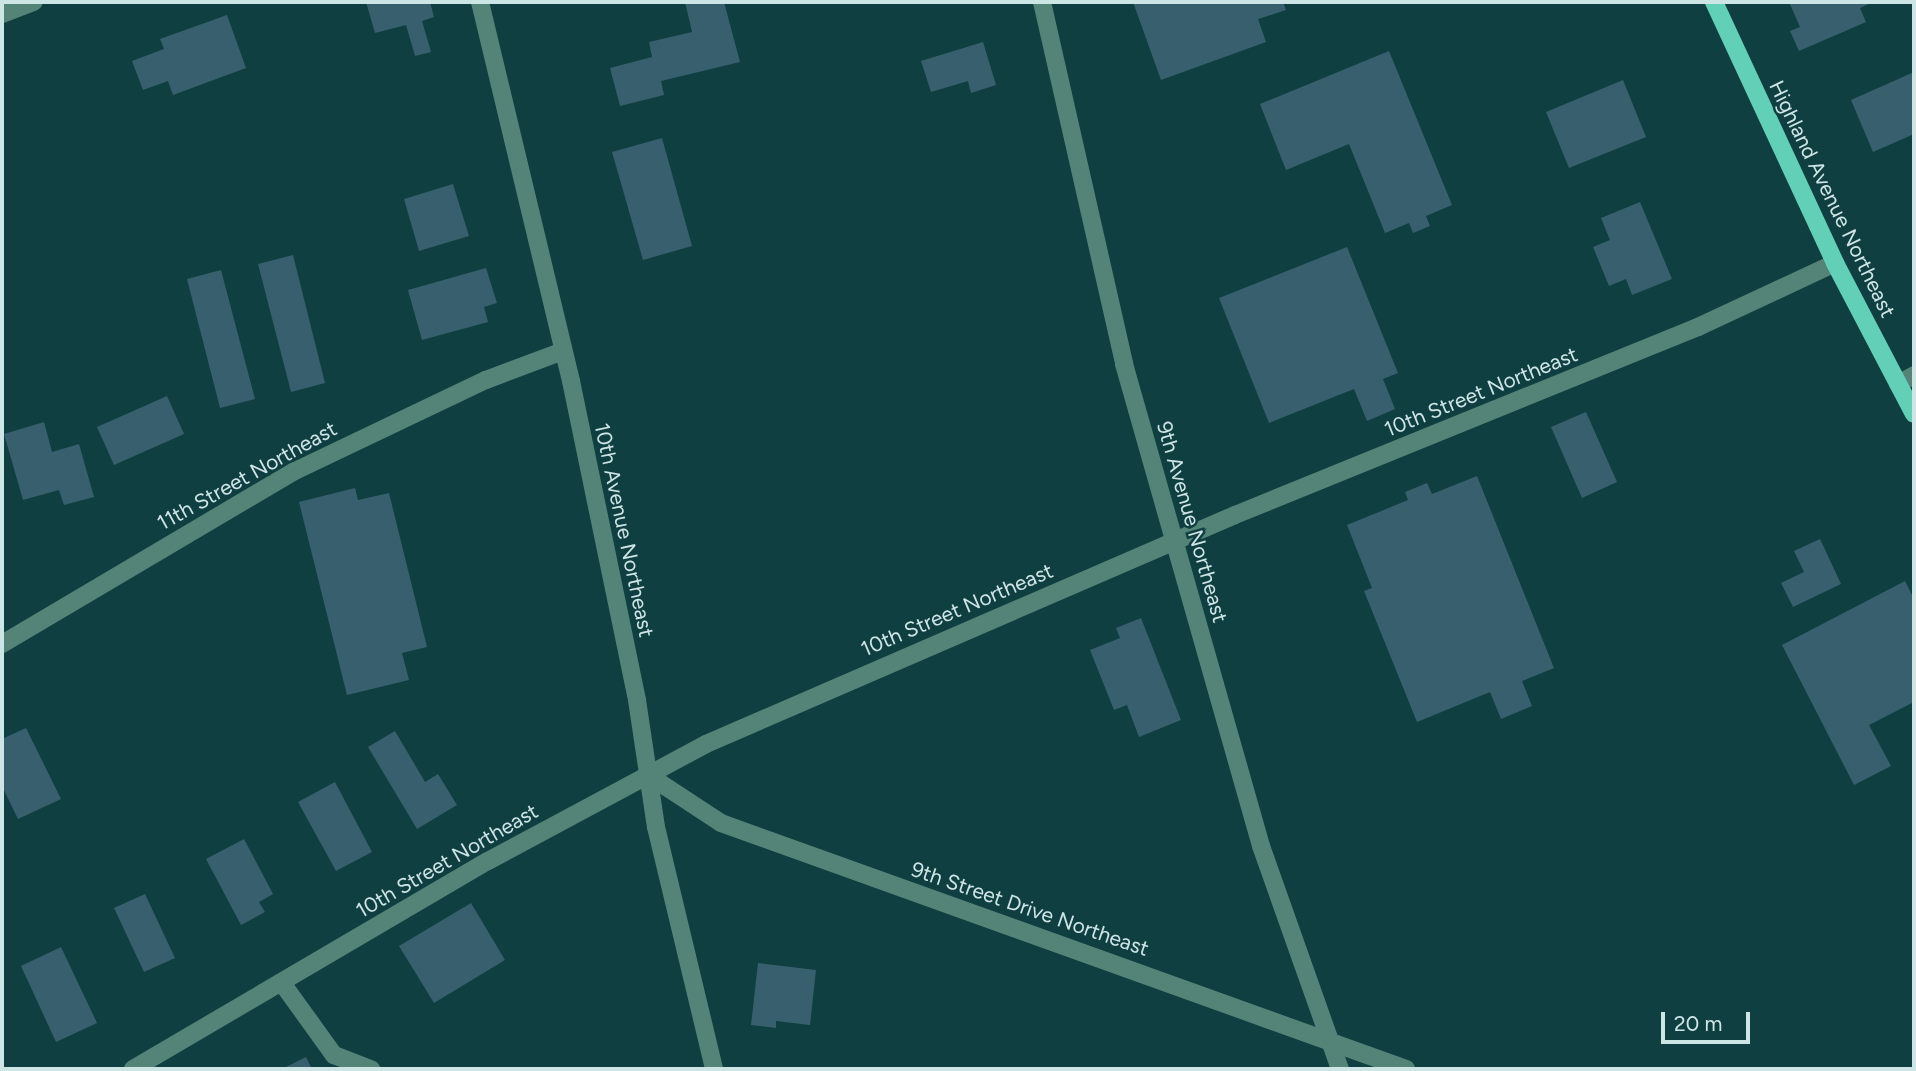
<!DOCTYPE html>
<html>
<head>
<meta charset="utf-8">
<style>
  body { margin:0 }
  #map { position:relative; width:1916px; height:1071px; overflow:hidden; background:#103f41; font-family:Figtree,sans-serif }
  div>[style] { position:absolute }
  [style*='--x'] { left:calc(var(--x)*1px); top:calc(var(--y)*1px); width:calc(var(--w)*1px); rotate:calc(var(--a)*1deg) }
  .building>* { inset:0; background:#385f6d }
  .minor>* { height:18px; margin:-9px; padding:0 9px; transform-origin:9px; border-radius:9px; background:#538477 }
  .major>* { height:18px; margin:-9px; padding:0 9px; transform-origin:9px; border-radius:9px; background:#62d0b7 }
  span { translate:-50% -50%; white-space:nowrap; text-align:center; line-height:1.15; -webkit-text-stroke:5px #103f41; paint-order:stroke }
  .street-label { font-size:21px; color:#cee5e6 }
  .frame { position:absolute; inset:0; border:4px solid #cee5e6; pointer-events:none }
  .scale { position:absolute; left:1661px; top:1012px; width:89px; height:32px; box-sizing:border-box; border:4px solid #cee5e6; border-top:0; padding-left:9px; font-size:21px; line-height:24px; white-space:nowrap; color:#cee5e6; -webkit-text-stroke:5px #103f41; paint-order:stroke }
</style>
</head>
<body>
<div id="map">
  <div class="building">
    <i style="clip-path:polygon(366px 2px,430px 2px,434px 17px,422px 21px,431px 52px,415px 56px,406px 25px,375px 33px)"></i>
    <i style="clip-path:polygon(685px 2px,724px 2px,740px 62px,661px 81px,664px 95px,620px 106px,610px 68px,652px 57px,649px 42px,692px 32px)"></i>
    <i style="clip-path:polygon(1133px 2px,1283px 2px,1286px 10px,1258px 19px,1266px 42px,1161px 80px)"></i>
    <i style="clip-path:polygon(1789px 2px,1873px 2px,1860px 8px,1866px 22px,1799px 51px,1790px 31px,1800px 27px)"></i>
    <i style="clip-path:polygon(227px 15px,246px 68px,173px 95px,168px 81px,143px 90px,132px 61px,164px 49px,160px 39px)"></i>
    <i style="clip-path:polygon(983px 42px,996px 85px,971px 93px,968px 81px,931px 92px,921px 61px)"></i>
    <i style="clip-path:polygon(1389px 51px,1452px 205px,1426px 216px,1430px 226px,1413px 233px,1409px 223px,1385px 233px,1349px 144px,1286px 170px,1260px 104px)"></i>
    <i style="clip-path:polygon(1914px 72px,1914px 134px,1873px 152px,1851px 100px)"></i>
    <i style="clip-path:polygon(1623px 80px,1646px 137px,1569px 168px,1546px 112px)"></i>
    <i style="clip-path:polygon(662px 138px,692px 246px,643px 260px,612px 152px)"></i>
    <i style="clip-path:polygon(453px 184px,469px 236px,419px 251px,404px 199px)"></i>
    <i style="clip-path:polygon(1640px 202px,1672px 279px,1632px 295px,1626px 279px,1609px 286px,1593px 247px,1610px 240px,1601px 218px)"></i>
    <i style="clip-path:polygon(1347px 247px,1398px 373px,1383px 379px,1395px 409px,1367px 421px,1354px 389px,1269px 423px,1219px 298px)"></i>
    <i style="clip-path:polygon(293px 255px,325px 383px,291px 392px,258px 264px)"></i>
    <i style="clip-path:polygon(486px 268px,497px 303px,484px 307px,488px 322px,422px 340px,408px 290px)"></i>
    <i style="clip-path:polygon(221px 270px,255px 399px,220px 408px,187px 279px)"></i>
    <i style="clip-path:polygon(167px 396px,184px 434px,114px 465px,97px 427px)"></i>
    <i style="clip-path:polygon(1586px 412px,1617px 482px,1582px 498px,1551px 427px)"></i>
    <i style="clip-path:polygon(44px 422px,52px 452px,79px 444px,94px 497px,64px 505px,59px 490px,23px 500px,4px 434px)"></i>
    <i style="clip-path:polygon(1477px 476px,1554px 668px,1522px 681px,1532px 706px,1501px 719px,1490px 692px,1417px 722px,1364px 591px,1372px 588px,1347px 525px,1408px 500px,1405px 492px,1427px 483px,1432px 494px)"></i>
    <i style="clip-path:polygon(355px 488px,358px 500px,389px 493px,427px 647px,402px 653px,409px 680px,347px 695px,299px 502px)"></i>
    <i style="clip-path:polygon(1820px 539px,1841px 584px,1793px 607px,1781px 583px,1804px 572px,1794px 551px)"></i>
    <i style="clip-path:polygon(1905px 581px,1914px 599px,1914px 702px,1869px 725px,1891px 766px,1854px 785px,1782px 645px)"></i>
    <i style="clip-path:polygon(1141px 618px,1181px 720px,1139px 737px,1127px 705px,1114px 710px,1090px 650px,1120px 638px,1116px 628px)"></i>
    <i style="clip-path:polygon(26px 728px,61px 799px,18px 819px,2px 786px,2px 739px)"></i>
    <i style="clip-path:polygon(395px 731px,425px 782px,438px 774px,457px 805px,417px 829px,368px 747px)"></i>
    <i style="clip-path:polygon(335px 782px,372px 852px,336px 871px,298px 802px)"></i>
    <i style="clip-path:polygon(244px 839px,273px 894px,259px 902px,265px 912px,241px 925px,206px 859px)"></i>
    <i style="clip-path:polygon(145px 894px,175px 958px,144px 972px,114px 908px)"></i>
    <i style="clip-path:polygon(471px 903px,505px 960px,434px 1003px,399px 946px)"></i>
    <i style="clip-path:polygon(61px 947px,97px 1023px,56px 1042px,21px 966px)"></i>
    <i style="clip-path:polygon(758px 963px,816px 970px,810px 1025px,776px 1021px,776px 1028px,751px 1025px)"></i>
    <i style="clip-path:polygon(306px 1057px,312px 1069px,282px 1069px)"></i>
  </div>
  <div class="minor">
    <i style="--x:480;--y:2;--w:390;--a:76.5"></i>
    <i style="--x:571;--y:381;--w:326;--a:78.3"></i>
    <i style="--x:637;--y:700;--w:128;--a:81.5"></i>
    <i style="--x:656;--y:827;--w:249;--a:76.5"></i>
    <i style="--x:1042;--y:2;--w:371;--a:77.2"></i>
    <i style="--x:1124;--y:364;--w:501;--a:74.13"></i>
    <i style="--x:1261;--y:846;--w:237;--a:70.5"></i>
    <i style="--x:2;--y:14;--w:34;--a:-21"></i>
    <i style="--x:1898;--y:384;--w:18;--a:-29"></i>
    <i style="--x:2;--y:644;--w:340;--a:-30.6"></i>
    <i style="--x:295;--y:471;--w:212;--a:-25.5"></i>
    <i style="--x:486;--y:380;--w:82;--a:-20.6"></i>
    <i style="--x:648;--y:775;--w:87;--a:33.3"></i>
    <i style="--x:721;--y:823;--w:728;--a:19.75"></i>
    <i style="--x:282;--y:983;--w:89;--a:54.2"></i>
    <i style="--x:334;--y:1055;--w:40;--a:21"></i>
    <i style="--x:133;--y:1069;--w:411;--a:-30.4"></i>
    <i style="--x:488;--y:861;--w:247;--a:-28.2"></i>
    <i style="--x:706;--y:744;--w:576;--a:-23.41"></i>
    <i style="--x:1235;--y:515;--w:500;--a:-22.1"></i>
    <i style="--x:1698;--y:327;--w:151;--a:-25"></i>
  </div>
  <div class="major">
    <i style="--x:1714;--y:2;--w:288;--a:65.1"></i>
    <i style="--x:1835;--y:263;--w:170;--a:62.4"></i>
  </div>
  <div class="street-label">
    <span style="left:1832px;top:199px;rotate:64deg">Highland Avenue Northeast</span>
    <span style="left:1481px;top:392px;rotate:-22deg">10th Street Northeast</span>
    <span style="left:247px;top:476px;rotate:-29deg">11th Street Northeast</span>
    <span style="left:1192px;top:522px;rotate:74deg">9th Avenue Northeast</span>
    <span style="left:624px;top:530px;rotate:78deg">10th Avenue Northeast</span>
    <span style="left:957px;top:610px;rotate:-23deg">10th Street Northeast</span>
    <span style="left:447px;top:861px;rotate:-30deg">10th Street Northeast</span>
    <span style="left:1030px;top:909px;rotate:19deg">9th Street Drive Northeast</span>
  </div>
  <div class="frame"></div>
  <div class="scale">20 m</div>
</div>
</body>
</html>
